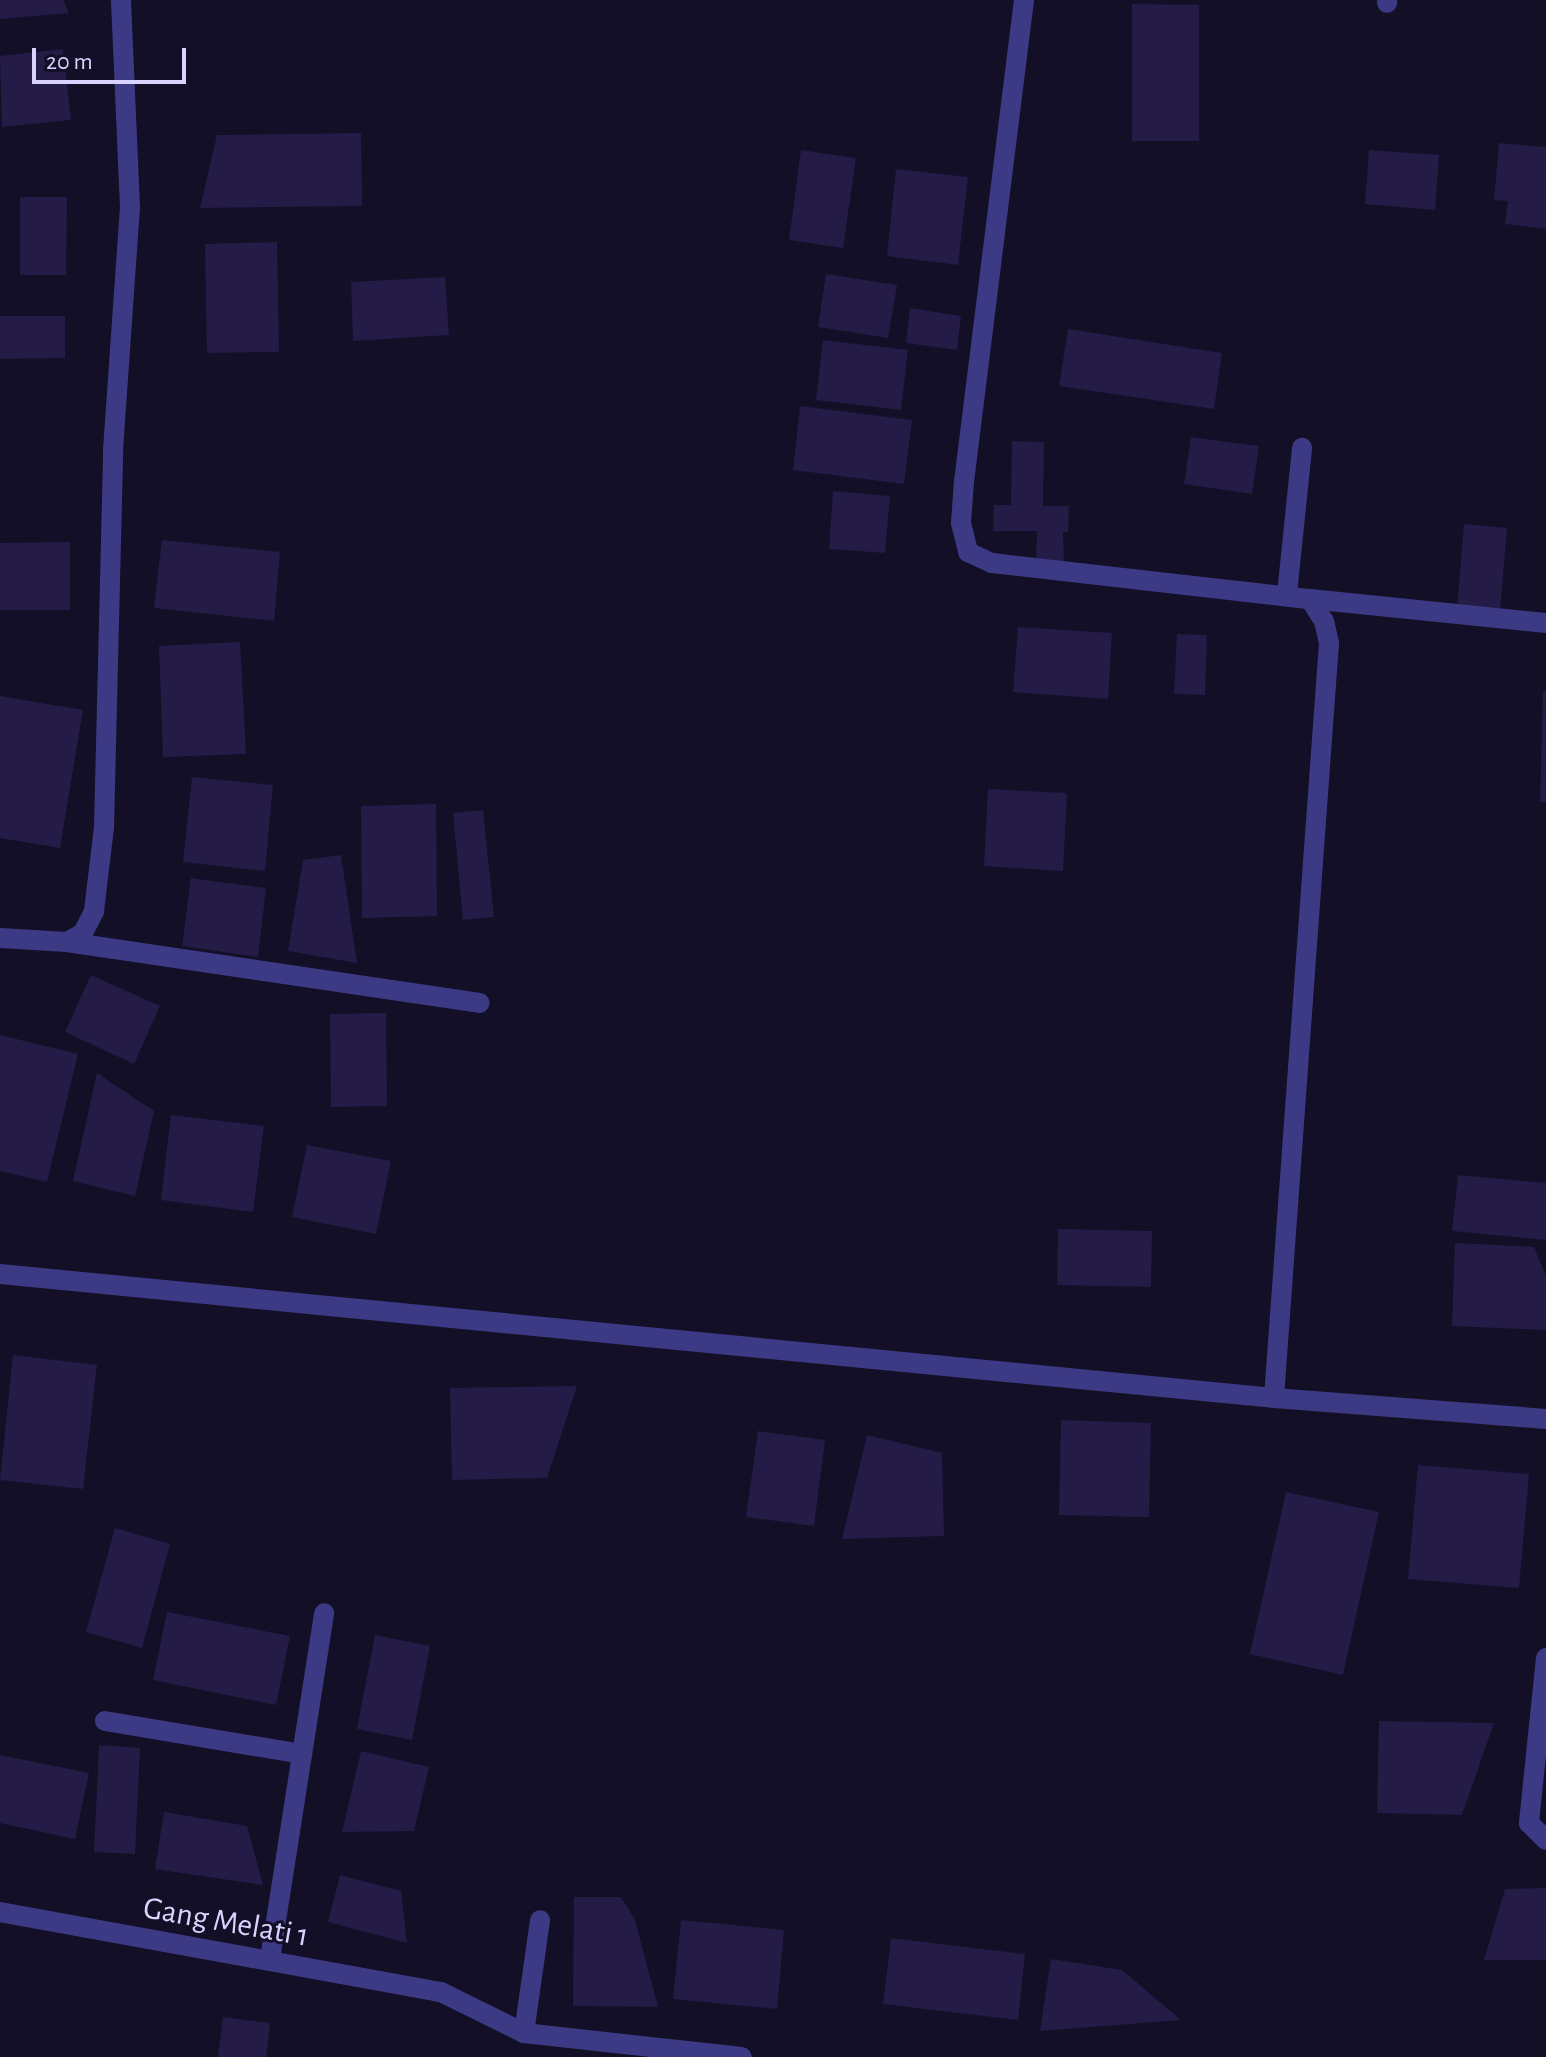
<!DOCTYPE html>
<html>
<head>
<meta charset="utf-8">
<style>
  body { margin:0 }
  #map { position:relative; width:1546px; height:2057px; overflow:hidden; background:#130f26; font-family:"Alegreya Sans",sans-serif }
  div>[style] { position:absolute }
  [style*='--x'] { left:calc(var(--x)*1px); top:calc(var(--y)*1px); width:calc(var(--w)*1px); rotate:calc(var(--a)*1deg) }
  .building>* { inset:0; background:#241b47 }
  .street>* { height:20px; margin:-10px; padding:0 10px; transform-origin:10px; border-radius:10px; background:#3d3a85 }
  span { translate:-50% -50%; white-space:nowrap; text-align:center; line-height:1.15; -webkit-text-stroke:6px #130f26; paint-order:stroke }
  .street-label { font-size:32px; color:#d9d4ff }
  .scale { position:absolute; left:32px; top:48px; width:154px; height:36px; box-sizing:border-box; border:4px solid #d9d4ff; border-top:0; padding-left:10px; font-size:24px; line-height:28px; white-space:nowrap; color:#d9d4ff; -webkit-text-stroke:6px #130f26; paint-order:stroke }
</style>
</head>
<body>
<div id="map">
  <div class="building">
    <i style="clip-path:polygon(0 0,63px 0,69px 13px,0 19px)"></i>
    <i style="clip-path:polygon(1132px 4px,1199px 5px,1199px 141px,1132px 141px)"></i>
    <i style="clip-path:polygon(63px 49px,71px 120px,2px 127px,0 56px)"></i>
    <i style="clip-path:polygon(361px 133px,362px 206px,200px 208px,217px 135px)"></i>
    <i style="clip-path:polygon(1499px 143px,1546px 147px,1546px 229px,1505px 224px,1508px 201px,1494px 200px)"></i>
    <i style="clip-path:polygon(801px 150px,856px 158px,843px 248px,789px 240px)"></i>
    <i style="clip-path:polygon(1369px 150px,1439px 155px,1435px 210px,1365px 204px)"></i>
    <i style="clip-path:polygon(896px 169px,968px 177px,958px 265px,887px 256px)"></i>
    <i style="clip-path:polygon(20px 197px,67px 197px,66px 275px,20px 275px)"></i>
    <i style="clip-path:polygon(277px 242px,279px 352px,207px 353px,205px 244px)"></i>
    <i style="clip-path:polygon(826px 274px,897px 285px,888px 338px,818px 327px)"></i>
    <i style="clip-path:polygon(445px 277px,449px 335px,353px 341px,351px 282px)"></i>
    <i style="clip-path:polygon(910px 308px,961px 316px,957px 350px,906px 343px)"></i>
    <i style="clip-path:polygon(0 316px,65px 316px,65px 358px,0 359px)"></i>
    <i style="clip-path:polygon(1068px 329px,1222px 353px,1214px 409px,1059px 386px)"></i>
    <i style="clip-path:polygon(823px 340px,908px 350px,901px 410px,816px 400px)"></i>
    <i style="clip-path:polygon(800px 406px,912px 420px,904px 484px,793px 470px)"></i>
    <i style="clip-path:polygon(1191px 437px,1259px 446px,1252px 494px,1184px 484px)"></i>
    <i style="clip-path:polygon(1012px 441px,1044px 442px,1043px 506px,1069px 506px,1068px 532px,1063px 532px,1064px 567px,1036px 566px,1037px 531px,993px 531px,994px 505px,1011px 505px)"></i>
    <i style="clip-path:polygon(833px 491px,890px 496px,885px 553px,829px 549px)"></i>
    <i style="clip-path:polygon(1464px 524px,1507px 528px,1500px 612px,1457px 608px)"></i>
    <i style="clip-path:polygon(162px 540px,280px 552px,274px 621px,154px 608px)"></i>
    <i style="clip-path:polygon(70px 542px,70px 610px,0 610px,0 543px)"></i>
    <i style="clip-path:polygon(1018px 627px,1112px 633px,1108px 699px,1013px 692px)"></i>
    <i style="clip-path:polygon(1177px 634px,1207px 635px,1205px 695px,1174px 694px)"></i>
    <i style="clip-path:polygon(240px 642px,246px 754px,163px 757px,159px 646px)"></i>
    <i style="clip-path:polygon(1543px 691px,1546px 691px,1546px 802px,1540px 802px)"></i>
    <i style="clip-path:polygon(0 696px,83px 710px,60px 848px,0 838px)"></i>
    <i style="clip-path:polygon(192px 777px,273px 785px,265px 871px,183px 862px)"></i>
    <i style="clip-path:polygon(988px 789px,1067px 793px,1063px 871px,984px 866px)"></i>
    <i style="clip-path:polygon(436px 804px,437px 916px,362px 918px,361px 806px)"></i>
    <i style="clip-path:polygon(483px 810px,494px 917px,463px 920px,453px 813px)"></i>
    <i style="clip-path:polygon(341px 855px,357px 963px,288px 951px,303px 860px)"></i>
    <i style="clip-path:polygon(191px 878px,266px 888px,258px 957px,182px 946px)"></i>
    <i style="clip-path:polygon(91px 975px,160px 1006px,134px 1064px,65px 1032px)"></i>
    <i style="clip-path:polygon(386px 1013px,387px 1106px,331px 1107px,330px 1014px)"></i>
    <i style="clip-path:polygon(0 1035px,78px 1054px,47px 1182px,0 1171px)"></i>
    <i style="clip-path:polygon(97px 1073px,154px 1111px,135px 1196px,73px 1181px)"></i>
    <i style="clip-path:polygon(171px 1115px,264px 1126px,253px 1212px,161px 1200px)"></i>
    <i style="clip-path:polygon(307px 1145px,391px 1161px,376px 1234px,292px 1217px)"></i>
    <i style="clip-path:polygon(1458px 1175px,1546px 1183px,1546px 1240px,1452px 1231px)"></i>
    <i style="clip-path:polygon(1058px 1229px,1152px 1231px,1151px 1287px,1057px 1285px)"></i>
    <i style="clip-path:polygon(1455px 1243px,1534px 1247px,1546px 1276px,1546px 1330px,1452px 1326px)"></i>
    <i style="clip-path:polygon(13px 1355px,97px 1365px,83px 1489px,0 1480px)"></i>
    <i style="clip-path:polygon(577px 1386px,547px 1478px,452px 1480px,450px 1388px)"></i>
    <i style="clip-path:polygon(1061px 1420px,1151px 1423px,1149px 1517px,1059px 1515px)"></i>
    <i style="clip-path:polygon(758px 1431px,825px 1440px,814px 1526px,746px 1517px)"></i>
    <i style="clip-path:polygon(867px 1435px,942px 1453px,944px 1536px,842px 1539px)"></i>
    <i style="clip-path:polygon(1418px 1465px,1529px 1474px,1519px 1588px,1408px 1579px)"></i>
    <i style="clip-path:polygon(1286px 1492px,1379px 1512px,1343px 1675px,1250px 1654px)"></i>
    <i style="clip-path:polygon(115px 1528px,170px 1544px,142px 1648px,86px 1632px)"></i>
    <i style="clip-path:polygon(167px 1612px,290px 1636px,276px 1705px,153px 1680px)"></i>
    <i style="clip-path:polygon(375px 1635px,430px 1646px,412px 1740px,357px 1729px)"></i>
    <i style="clip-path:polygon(1379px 1721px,1494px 1723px,1462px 1815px,1377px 1813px)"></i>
    <i style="clip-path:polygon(99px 1745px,140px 1748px,135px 1854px,94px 1852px)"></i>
    <i style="clip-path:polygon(361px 1751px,429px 1767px,414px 1831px,342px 1832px)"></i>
    <i style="clip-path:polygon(0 1755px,89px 1773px,75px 1839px,0 1823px)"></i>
    <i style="clip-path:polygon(164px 1812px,247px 1826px,263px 1885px,155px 1869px)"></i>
    <i style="clip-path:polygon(340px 1875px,401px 1891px,407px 1943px,328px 1922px)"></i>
    <i style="clip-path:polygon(1546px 1888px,1546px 1960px,1484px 1960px,1505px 1889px)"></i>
    <i style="clip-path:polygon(574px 1897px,621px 1897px,635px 1920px,658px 2007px,573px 2006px)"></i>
    <i style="clip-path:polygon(681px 1920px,784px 1930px,777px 2009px,673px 1999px)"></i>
    <i style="clip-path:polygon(891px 1938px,1025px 1954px,1018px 2020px,883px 2004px)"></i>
    <i style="clip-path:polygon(1051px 1959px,1122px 1970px,1181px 2020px,1040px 2031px)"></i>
    <i style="clip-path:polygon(223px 2017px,270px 2023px,266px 2057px,218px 2057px)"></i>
  </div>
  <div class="street">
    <i style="--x:1024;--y:0;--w:485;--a:97.1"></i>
    <i style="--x:964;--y:481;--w:42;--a:94.1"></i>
    <i style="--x:961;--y:523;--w:30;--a:76"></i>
    <i style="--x:968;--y:552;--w:26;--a:25"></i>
    <i style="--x:992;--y:563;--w:320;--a:6.5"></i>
    <i style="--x:1310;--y:599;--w:26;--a:58"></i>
    <i style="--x:1324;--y:621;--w:23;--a:77"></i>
    <i style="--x:1329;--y:643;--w:757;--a:94.17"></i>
    <i style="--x:1387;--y:3;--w:3;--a:-90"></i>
    <i style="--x:1287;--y:594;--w:147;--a:-84.1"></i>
    <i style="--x:1310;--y:599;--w:237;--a:5.8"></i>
    <i style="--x:0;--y:938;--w:67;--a:3.4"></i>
    <i style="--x:67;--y:942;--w:18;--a:-29"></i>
    <i style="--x:83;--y:933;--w:25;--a:-63"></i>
    <i style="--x:94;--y:911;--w:85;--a:-83.2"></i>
    <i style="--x:104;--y:827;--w:377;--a:-88.6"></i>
    <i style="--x:113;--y:450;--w:244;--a:-86"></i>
    <i style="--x:130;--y:207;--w:207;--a:-92.5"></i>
    <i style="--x:67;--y:942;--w:417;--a:8.4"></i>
    <i style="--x:0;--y:1274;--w:1280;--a:5.56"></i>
    <i style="--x:1274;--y:1398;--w:273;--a:4.4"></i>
    <i style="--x:1546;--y:1658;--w:166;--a:95.9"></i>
    <i style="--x:1529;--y:1823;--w:24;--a:45"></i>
    <i style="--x:105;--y:1721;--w:200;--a:9.5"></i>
    <i style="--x:0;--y:1912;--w:448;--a:10.3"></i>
    <i style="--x:441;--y:1992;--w:93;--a:26.3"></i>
    <i style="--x:524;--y:2033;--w:219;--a:6.3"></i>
    <i style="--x:270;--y:1959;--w:350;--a:-81.1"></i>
    <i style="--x:524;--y:2033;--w:114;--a:-81.9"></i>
  </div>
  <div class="street-label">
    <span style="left:226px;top:1922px;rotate:10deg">Gang Melati 1</span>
  </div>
  <div class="scale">20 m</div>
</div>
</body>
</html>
